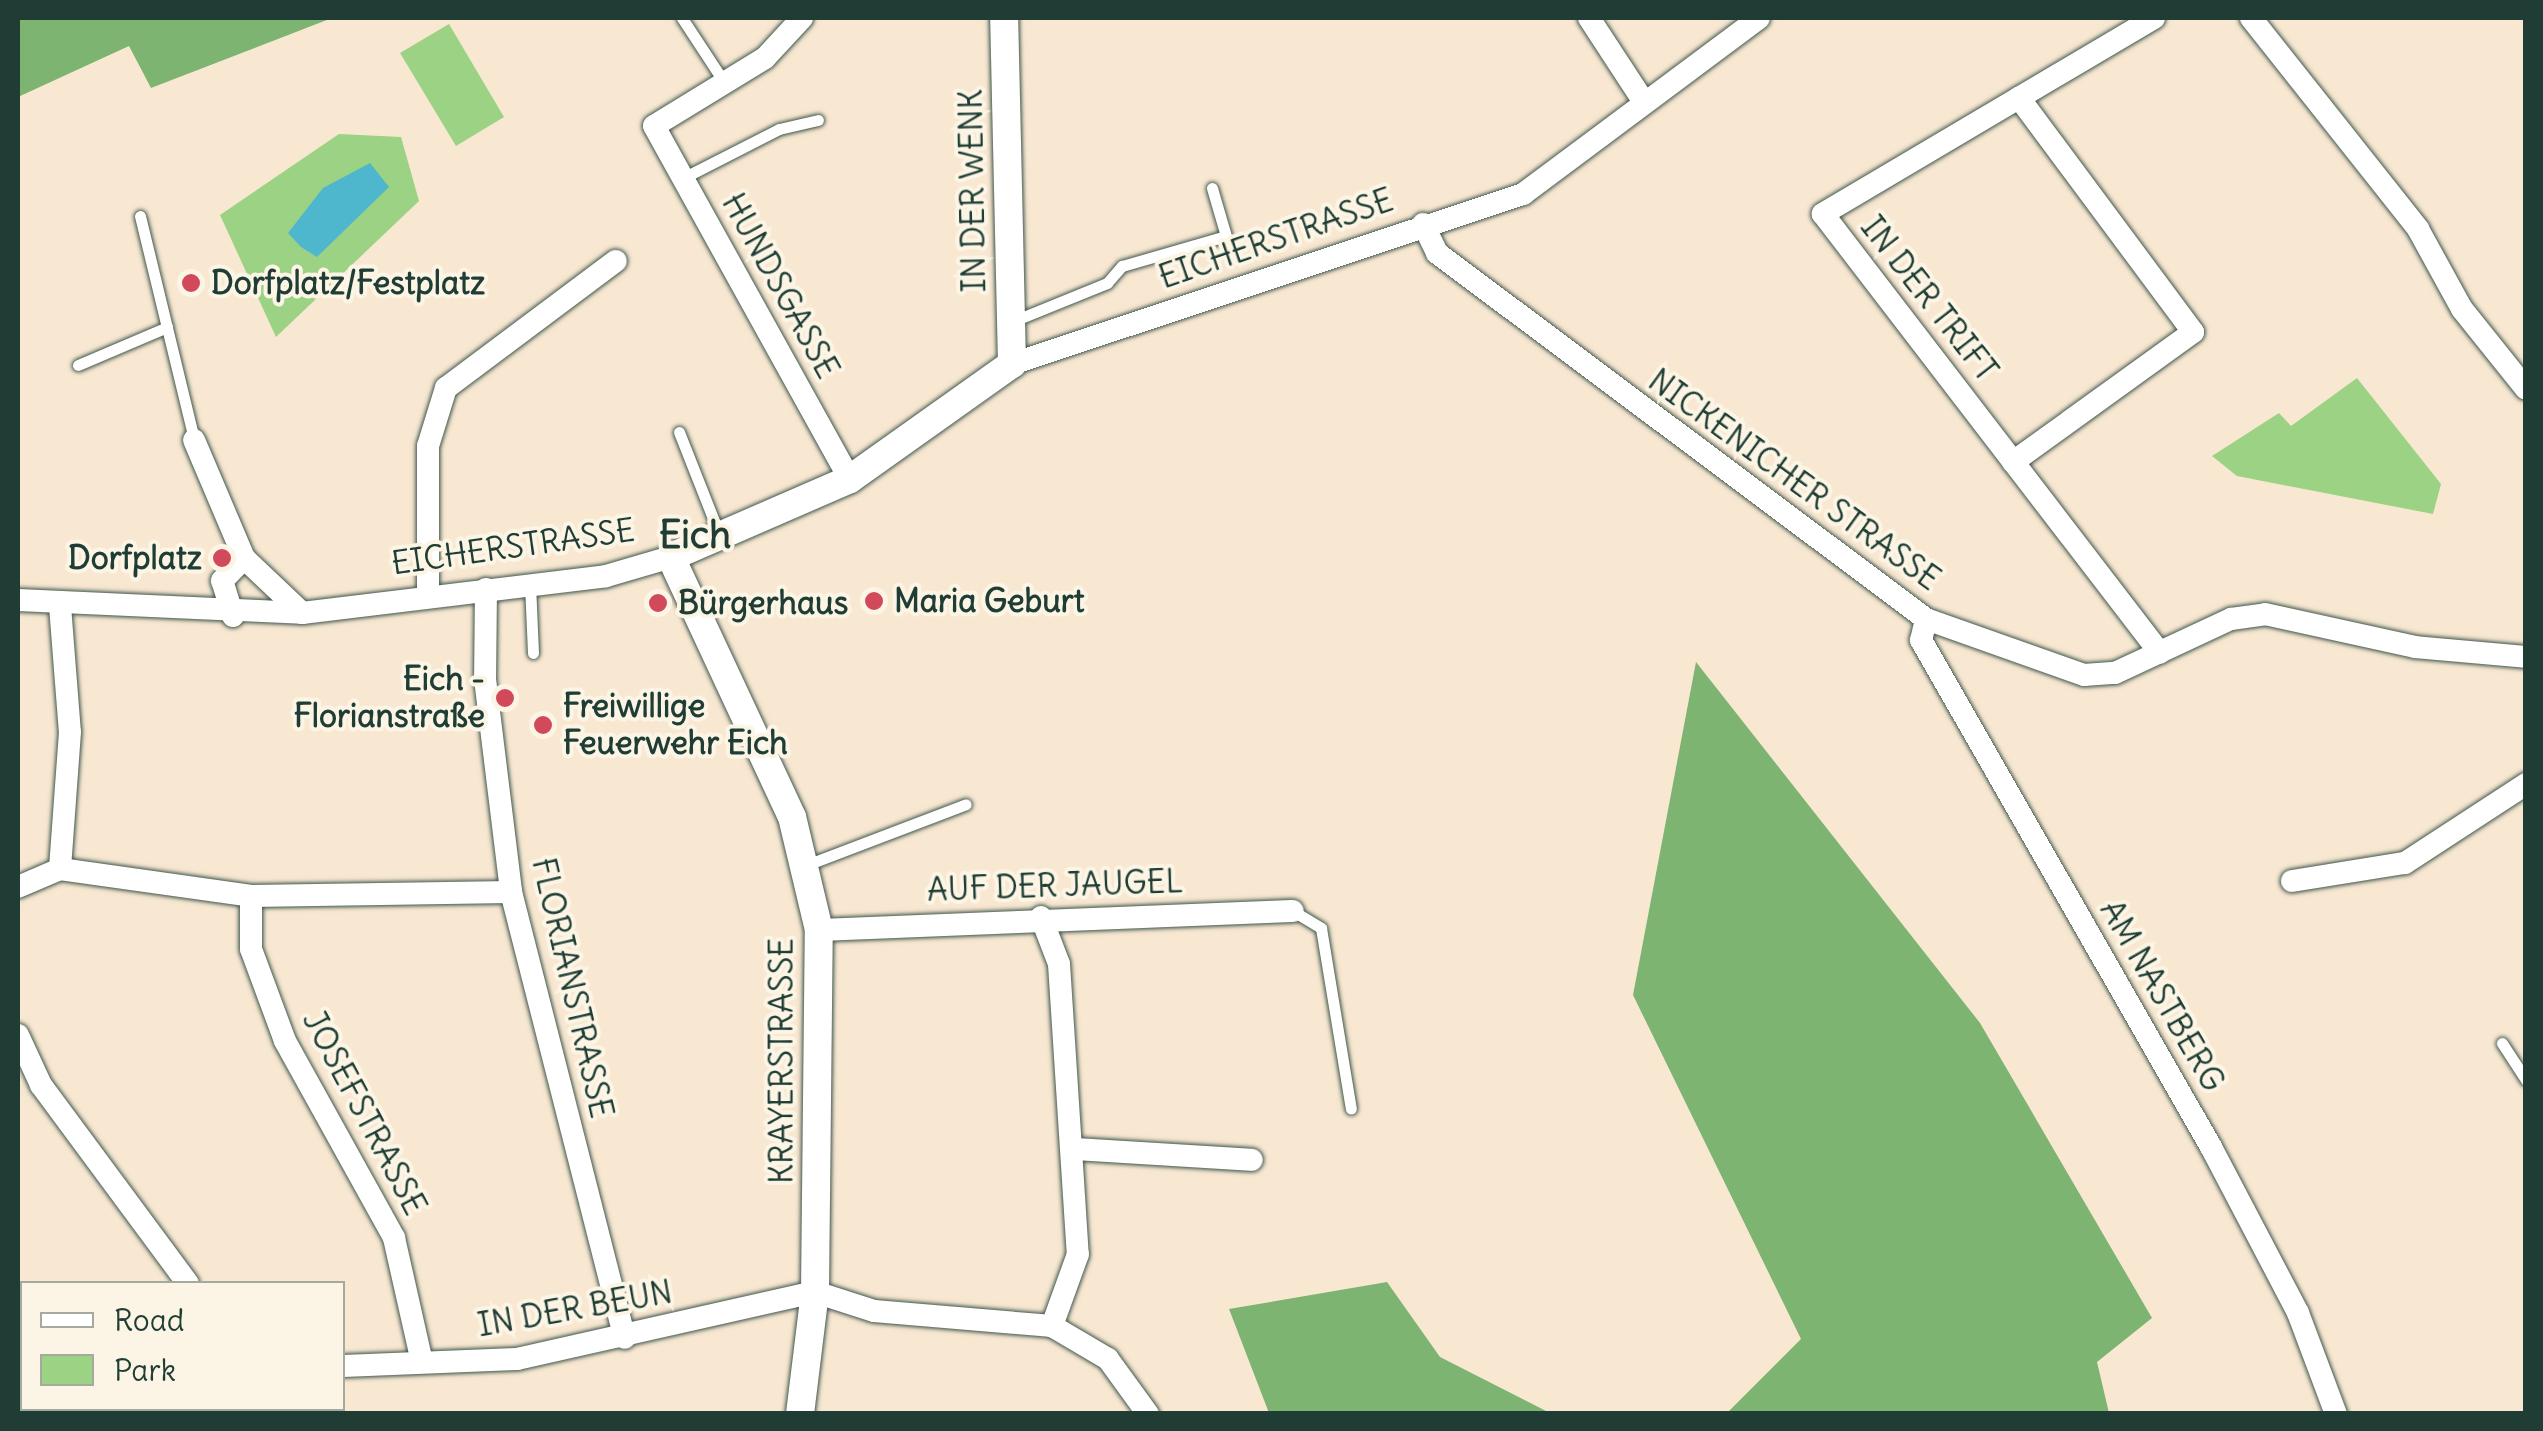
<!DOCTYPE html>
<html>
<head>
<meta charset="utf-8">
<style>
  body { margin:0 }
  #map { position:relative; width:2543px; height:1431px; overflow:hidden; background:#f8e8d2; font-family:Delius,sans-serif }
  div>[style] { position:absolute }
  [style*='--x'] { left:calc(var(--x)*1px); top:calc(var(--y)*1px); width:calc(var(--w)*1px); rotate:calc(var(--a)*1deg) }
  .green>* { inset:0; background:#9cd283 }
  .forest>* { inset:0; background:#7db471 }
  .water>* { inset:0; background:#4eb6cd }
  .roads { filter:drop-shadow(0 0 2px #40574c) drop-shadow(0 0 2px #40574c) }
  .service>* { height:11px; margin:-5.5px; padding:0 5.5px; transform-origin:5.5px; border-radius:5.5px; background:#fff }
  .minor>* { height:22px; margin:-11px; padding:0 11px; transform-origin:11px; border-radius:11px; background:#fff }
  .tertiary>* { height:28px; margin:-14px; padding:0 14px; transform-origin:14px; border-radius:14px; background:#fff }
  .dots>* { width:28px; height:28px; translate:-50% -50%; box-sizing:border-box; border:5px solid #fcf5e5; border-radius:50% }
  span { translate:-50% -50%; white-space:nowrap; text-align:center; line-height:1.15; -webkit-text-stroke:8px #fcf5e5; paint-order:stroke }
  .street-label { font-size:32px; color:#1f3d34 }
  .poi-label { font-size:32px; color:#1f3d34; font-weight:700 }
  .left { translate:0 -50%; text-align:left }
  .right { translate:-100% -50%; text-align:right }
  .quarter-label { font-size:38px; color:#1f3d34; font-weight:700 }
  .frame { position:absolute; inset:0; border:20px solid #1f3d34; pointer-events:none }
  .legend { position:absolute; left:20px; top:1281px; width:325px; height:130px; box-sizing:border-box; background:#fcf5e5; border:2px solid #a4ab9e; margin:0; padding:12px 18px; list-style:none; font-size:30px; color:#1f3d34 }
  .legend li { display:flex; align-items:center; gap:20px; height:50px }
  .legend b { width:50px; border:2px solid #a4ab9e }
</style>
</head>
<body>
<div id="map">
  <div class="green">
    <i style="clip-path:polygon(449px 24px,504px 117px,456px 146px,400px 53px)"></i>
    <i style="clip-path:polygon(339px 134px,401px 137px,419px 201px,276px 337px,220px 215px)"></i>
    <i style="clip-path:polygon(2357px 378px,2441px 484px,2433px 514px,2237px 476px,2212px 456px,2279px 413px,2291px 426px)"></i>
  </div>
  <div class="forest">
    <i style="clip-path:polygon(18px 18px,332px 18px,151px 88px,129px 46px,18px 97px)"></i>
    <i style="clip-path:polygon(1696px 662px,1980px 1023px,2152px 1318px,2097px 1362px,2109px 1413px,1727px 1413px,1801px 1339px,1633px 995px)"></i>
    <i style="clip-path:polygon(1387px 1282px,1440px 1357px,1550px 1413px,1269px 1413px,1229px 1309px)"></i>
  </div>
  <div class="water">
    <i style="clip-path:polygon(370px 163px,389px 187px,317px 257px,301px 247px,288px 233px,323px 188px)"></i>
  </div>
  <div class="roads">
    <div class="service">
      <i style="--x:682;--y:18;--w:77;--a:56.7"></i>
      <i style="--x:683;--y:178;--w:108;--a:-27"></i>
      <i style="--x:779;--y:129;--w:40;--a:-13"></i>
      <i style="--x:140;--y:216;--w:230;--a:76.4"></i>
      <i style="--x:1011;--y:322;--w:104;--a:-22.1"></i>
      <i style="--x:1107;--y:283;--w:23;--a:-49"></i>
      <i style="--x:1122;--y:266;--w:108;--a:-16.1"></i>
      <i style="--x:1226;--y:236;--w:50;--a:-106.3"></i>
      <i style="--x:78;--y:365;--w:97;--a:-23.1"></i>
      <i style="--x:679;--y:432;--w:112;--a:68.5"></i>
      <i style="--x:530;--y:584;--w:69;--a:87.5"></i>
      <i style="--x:804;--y:866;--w:173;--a:-20.9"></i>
      <i style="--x:1293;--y:911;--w:33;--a:31"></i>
      <i style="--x:1321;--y:928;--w:183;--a:80.6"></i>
      <i style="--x:2502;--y:1043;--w:44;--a:57"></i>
    </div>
    <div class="minor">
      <i style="--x:802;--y:18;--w:54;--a:132.8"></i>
      <i style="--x:765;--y:58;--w:130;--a:148.5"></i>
      <i style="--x:654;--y:126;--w:404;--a:61"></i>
      <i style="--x:1589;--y:18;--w:97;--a:56.8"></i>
      <i style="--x:2154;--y:18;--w:385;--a:149.4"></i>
      <i style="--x:1823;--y:214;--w:553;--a:52.49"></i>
      <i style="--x:2251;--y:18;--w:269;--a:51.6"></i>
      <i style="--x:2418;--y:229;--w:91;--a:61.2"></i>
      <i style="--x:2462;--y:309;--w:102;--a:51.3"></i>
      <i style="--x:1423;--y:224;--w:32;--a:64"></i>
      <i style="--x:1437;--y:253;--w:611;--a:36.81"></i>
      <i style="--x:1926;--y:619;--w:168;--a:19.5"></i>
      <i style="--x:2084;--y:675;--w:31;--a:-4"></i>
      <i style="--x:2115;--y:673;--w:128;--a:-25"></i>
      <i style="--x:2231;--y:619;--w:34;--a:-8"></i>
      <i style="--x:2265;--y:614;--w:154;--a:12.4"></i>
      <i style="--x:2415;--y:647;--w:111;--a:5.1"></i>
      <i style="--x:1012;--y:364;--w:539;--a:-18.4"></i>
      <i style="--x:1523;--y:194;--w:294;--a:-36.7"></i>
      <i style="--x:194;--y:440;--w:128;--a:67"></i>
      <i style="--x:244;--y:558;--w:80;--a:43.5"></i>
      <i style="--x:2013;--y:462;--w:222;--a:-35.8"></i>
      <i style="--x:2193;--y:332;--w:292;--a:-126.6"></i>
      <i style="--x:486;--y:589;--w:90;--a:90.6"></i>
      <i style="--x:485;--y:679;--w:215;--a:83"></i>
      <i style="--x:511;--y:892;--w:460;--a:75.7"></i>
      <i style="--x:428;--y:596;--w:150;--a:-90"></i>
      <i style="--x:428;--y:446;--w:61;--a:-72.8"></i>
      <i style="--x:446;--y:388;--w:212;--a:-36.8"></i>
      <i style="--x:18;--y:600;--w:284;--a:2.6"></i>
      <i style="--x:302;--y:613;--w:306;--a:-6.9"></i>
      <i style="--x:606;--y:576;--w:68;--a:-16.3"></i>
      <i style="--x:60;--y:606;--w:126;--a:85.5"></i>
      <i style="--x:70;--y:732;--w:137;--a:94.2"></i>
      <i style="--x:233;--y:616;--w:37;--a:-107"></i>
      <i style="--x:222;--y:581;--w:32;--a:-46"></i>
      <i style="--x:1926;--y:619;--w:22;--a:103"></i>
      <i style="--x:1921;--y:640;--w:584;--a:60.23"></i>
      <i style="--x:2211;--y:1147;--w:187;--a:62.3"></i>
      <i style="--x:2298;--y:1313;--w:108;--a:69.4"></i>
      <i style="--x:2292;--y:881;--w:114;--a:-9.1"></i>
      <i style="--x:2405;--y:863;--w:145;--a:-33.1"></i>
      <i style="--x:18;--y:887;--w:46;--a:-23.2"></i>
      <i style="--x:60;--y:869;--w:193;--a:8"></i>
      <i style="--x:251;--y:896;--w:260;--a:-0.9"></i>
      <i style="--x:251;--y:896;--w:53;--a:90"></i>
      <i style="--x:251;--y:949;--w:98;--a:69.7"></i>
      <i style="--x:285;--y:1041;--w:225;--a:61"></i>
      <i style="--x:394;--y:1238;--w:127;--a:77.3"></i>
      <i style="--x:1041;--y:917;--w:50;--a:69"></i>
      <i style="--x:1059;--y:964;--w:291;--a:86.3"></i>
      <i style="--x:1078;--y:1254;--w:77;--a:109.9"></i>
      <i style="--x:819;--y:930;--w:474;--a:-2.3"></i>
      <i style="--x:18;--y:1035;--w:55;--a:65.3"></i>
      <i style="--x:41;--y:1085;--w:247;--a:53.5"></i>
      <i style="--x:1074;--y:1149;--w:178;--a:3.5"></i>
      <i style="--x:342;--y:1366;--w:175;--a:-2.3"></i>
      <i style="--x:517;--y:1359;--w:305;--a:-12.7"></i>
      <i style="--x:815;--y:1292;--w:62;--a:17.9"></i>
      <i style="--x:874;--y:1311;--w:179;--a:4.8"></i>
      <i style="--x:1052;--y:1326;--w:65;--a:30.5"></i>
      <i style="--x:1108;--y:1359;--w:68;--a:54"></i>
      <i style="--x:139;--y:1414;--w:9;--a:-41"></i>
    </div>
    <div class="tertiary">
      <i style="--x:800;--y:1414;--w:123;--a:-83"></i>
      <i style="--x:815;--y:1292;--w:362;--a:-89.4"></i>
      <i style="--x:819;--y:930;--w:116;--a:-103.4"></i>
      <i style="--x:792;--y:817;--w:287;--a:-115"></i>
      <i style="--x:671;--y:557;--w:195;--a:-23.5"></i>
      <i style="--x:850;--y:479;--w:199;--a:-35.4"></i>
      <i style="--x:1012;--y:364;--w:346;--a:-91.3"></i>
    </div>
  </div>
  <div class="dots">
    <i style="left:191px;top:283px;background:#d1495b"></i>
    <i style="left:222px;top:558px;background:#d1495b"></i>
    <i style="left:874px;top:601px;background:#d1495b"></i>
    <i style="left:658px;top:603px;background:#d1495b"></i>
    <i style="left:505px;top:698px;background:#d1495b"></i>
    <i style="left:543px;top:725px;background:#d1495b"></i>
  </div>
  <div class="street-label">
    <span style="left:973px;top:191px;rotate:-91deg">IN DER WENK</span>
    <span style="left:1276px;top:239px;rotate:-19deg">EICHERSTRASSE</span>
    <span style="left:780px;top:286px;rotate:61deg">HUNDSGASSE</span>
    <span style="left:1929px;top:299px;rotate:52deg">IN DER TRIFT</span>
    <span style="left:1794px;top:480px;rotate:36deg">NICKENICHER STRASSE</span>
    <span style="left:513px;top:547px;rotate:-8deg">EICHERSTRASSE</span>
    <span style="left:1055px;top:886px;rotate:-2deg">AUF DER JAUGEL</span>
    <span style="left:572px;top:988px;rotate:77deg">FLORIANSTRASSE</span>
    <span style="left:2162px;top:996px;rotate:60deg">AM NASTBERG</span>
    <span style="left:782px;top:1061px;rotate:-90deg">KRAYERSTRASSE</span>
    <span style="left:364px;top:1113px;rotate:62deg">JOSEFSTRASSE</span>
    <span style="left:575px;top:1309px;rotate:-10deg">IN DER BEUN</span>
  </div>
  <div class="poi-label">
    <span class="left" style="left:211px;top:283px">Dorfplatz/Festplatz</span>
    <span class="right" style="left:202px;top:558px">Dorfplatz</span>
    <span class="left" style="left:894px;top:601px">Maria Geburt</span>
    <span class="left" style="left:678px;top:603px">Bürgerhaus</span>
    <span class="right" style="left:485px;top:698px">Eich -<br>Florianstraße</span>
    <span class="left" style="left:563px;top:725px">Freiwillige<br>Feuerwehr Eich</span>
  </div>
  <div class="quarter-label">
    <span style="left:695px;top:535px">Eich</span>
  </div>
  <div class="frame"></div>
  <ul class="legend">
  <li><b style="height:12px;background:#fff"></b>Road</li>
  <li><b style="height:28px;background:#9cd283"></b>Park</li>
  </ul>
</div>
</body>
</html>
